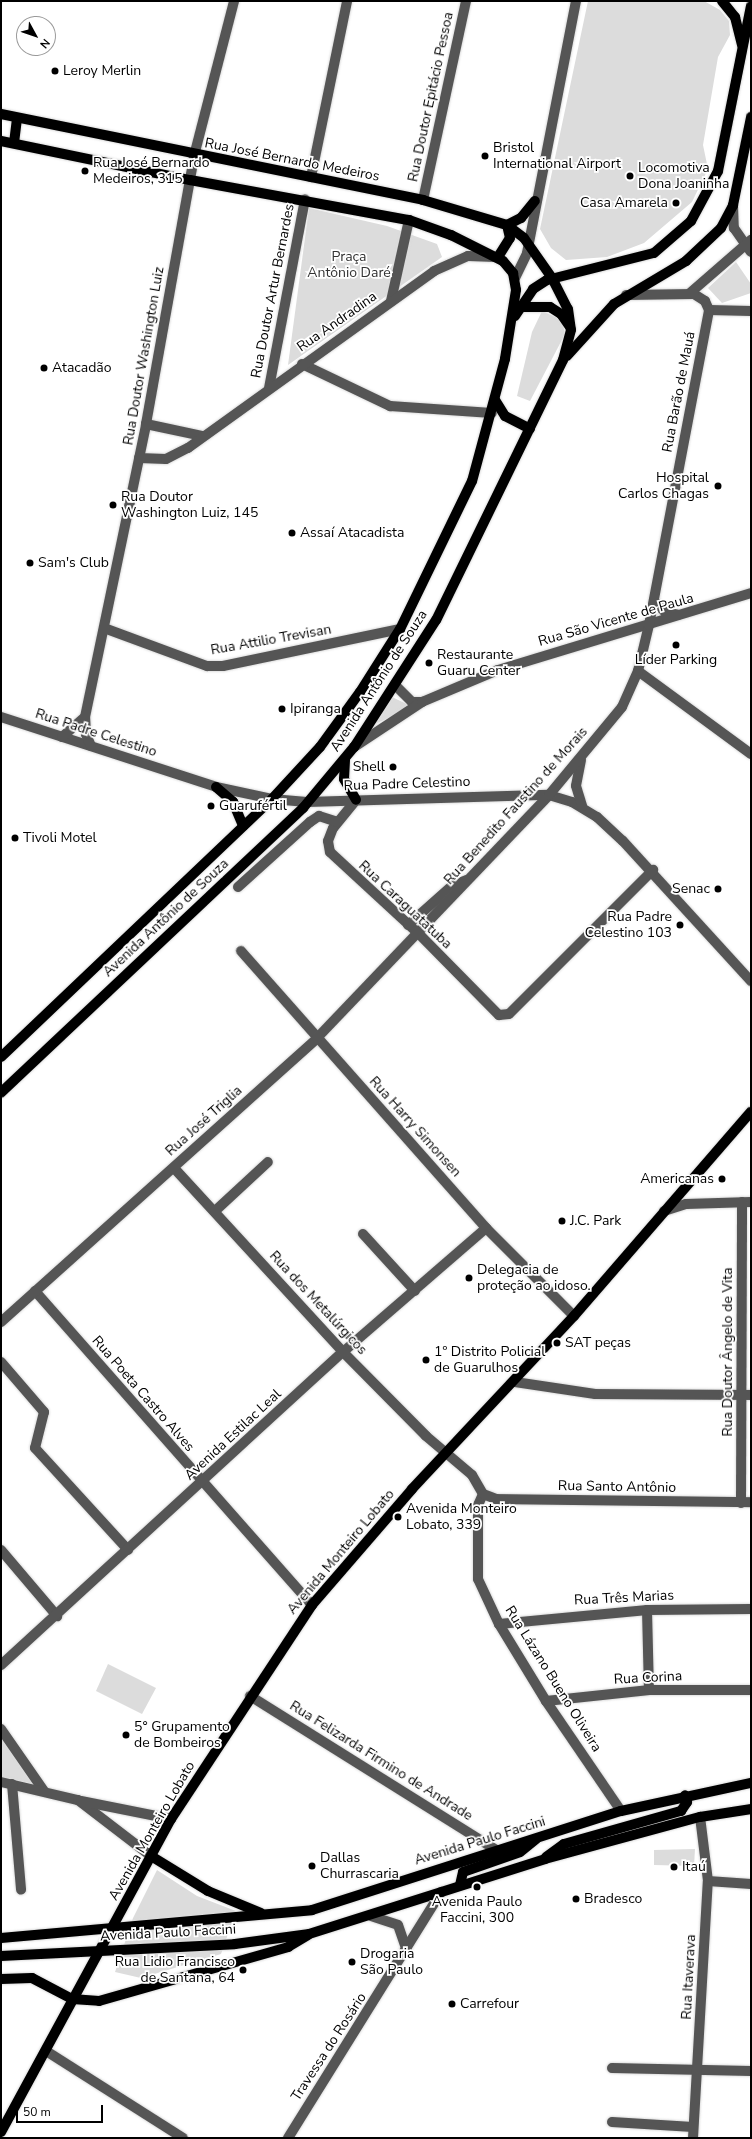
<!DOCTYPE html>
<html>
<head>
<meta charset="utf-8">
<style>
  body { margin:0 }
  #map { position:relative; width:752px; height:2139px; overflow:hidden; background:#fff; font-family:"Nunito Sans",sans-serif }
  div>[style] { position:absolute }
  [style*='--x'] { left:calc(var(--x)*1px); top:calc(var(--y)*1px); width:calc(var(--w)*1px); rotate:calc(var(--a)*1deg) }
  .green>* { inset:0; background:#dcdcdc }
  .roads { filter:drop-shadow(0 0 1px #dbdbdb) drop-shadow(0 0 1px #dbdbdb) }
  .minor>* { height:10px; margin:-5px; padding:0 5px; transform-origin:5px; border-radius:5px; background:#555 }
  .major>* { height:10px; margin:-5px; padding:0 5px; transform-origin:5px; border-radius:5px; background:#000 }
  .dots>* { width:11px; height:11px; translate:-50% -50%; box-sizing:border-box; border:2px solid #fff; border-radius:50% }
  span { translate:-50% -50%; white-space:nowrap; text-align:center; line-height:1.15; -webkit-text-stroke:3.5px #fff; paint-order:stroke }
  .poi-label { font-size:14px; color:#000 }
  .left { translate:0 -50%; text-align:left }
  .right { translate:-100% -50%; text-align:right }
  .street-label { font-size:14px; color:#000 }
  .park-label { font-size:14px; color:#333 }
  .frame { position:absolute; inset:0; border:2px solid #000; pointer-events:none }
  .north { position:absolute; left:16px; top:16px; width:40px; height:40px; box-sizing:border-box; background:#fff; border:1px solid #999; border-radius:50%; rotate:130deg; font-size:11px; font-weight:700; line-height:16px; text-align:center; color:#000 }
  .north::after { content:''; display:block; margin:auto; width:14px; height:18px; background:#000; clip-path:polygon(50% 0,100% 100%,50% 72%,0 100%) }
  .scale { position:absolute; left:16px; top:2105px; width:87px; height:18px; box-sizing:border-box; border:2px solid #000; border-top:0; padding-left:5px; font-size:12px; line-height:14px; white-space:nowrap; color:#000; -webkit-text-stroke:3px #fff; paint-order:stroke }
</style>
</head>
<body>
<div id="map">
  <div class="green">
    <i style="clip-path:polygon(588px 1px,704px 1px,720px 10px,729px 21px,730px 35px,718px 57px,703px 145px,708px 169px,692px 202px,644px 243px,607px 257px,566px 260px,551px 248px,540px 229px)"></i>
    <i style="clip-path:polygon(309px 208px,387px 226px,437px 244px,442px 257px,288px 365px)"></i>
    <i style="clip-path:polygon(736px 262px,751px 284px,751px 293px,722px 303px,708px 288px)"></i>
    <i style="clip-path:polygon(542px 311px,562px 320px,565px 334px,530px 401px,517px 396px,532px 332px)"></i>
    <i style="clip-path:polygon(392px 697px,413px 707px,375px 724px,374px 724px)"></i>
    <i style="clip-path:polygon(108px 1664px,156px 1688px,142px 1714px,96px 1691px)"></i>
    <i style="clip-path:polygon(1px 1732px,34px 1784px,1px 1777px)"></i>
    <i style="clip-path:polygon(695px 1849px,694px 1866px,654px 1865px,654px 1850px)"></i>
    <i style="clip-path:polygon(157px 1870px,197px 1896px,236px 1911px,221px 1954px,141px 1978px,115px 1972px,133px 1918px)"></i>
  </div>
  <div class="roads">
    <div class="minor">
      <i style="--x:311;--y:177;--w:180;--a:-78.4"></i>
      <i style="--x:423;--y:200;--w:204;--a:-77.8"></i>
      <i style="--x:733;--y:205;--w:23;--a:88"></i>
      <i style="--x:734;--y:228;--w:29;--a:55"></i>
      <i style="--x:515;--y:278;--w:28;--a:-64"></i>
      <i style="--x:527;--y:253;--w:257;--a:-79"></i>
      <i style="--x:690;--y:293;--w:81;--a:-41"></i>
      <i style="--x:391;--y:301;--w:83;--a:-77.5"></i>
      <i style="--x:709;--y:310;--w:42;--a:1.4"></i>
      <i style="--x:302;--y:364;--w:98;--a:25.5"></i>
      <i style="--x:390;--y:406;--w:102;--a:3.9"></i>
      <i style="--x:269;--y:388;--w:192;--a:-79.2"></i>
      <i style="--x:146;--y:424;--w:57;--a:12.1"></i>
      <i style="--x:139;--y:458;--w:27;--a:2"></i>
      <i style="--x:166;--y:459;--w:25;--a:-27"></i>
      <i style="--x:188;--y:448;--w:303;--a:-35.7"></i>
      <i style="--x:434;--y:271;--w:37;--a:-24"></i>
      <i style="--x:468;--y:256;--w:28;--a:2"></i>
      <i style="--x:654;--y:601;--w:16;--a:45"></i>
      <i style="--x:665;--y:612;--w:14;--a:12"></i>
      <i style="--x:104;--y:628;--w:110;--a:20.3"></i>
      <i style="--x:207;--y:666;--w:16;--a:0"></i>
      <i style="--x:223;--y:666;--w:181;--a:-11.8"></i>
      <i style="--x:638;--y:671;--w:140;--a:36.3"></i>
      <i style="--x:396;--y:686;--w:23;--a:45"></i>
      <i style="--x:412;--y:702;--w:10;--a:0"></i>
      <i style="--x:1;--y:717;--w:226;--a:18"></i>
      <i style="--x:216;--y:787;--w:57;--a:12.1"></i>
      <i style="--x:272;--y:799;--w:35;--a:5"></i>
      <i style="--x:307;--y:802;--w:242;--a:-1.7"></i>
      <i style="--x:549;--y:795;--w:24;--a:17"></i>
      <i style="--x:572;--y:802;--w:29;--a:31"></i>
      <i style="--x:597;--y:817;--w:35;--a:43"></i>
      <i style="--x:623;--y:841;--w:190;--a:47.6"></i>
      <i style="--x:62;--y:737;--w:30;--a:-41"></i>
      <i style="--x:91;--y:746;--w:13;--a:-113"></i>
      <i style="--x:86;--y:734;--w:17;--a:-93"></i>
      <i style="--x:85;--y:717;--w:299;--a:-78.2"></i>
      <i style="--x:146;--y:424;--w:272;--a:-79.8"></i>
      <i style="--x:194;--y:156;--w:160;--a:-75.5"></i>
      <i style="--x:354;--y:747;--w:82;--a:-33.5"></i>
      <i style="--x:422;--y:702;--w:82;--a:-22.8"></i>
      <i style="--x:498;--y:670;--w:264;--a:-16.9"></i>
      <i style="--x:581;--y:760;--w:26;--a:101"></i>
      <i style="--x:576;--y:786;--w:21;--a:73"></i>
      <i style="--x:356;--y:800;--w:36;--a:129"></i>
      <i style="--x:333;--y:828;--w:14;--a:111"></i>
      <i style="--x:328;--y:841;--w:11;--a:80"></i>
      <i style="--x:330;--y:852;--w:121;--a:42.7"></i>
      <i style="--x:419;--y:934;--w:114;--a:45.4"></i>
      <i style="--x:499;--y:1015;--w:10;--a:-6"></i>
      <i style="--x:509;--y:1014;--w:204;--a:-45"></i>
      <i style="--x:238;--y:887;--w:97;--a:-42.1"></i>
      <i style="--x:310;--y:822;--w:11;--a:-34"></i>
      <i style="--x:319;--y:816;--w:19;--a:18"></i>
      <i style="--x:408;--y:925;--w:59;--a:-41.6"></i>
      <i style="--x:452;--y:886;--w:16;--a:-22"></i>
      <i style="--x:241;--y:951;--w:370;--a:48.5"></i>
      <i style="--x:486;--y:1228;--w:124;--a:45"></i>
      <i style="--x:174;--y:1168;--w:250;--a:47.4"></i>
      <i style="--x:343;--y:1352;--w:118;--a:45.3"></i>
      <i style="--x:426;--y:1436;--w:60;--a:40.3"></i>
      <i style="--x:472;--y:1475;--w:22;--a:60"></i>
      <i style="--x:215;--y:1211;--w:72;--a:-42.8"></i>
      <i style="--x:664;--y:1211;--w:23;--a:-18"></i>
      <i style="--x:686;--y:1204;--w:65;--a:-1.8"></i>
      <i style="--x:363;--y:1234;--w:77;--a:47.6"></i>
      <i style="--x:35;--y:1291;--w:419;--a:48.6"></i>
      <i style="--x:1;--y:1322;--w:425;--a:-41.9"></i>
      <i style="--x:317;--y:1038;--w:336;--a:-46.3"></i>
      <i style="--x:549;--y:795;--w:114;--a:-50.3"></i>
      <i style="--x:622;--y:707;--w:39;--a:-66"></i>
      <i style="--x:638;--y:671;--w:47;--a:-76.6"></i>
      <i style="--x:649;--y:625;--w:321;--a:-79.2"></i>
      <i style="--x:709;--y:310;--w:10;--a:-114"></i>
      <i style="--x:705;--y:301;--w:13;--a:-148"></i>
      <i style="--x:694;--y:294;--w:68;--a:179.2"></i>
      <i style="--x:1;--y:1362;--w:66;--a:49.3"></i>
      <i style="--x:44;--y:1412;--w:37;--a:104"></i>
      <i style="--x:35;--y:1448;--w:138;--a:47.6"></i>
      <i style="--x:515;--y:1382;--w:81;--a:8.5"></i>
      <i style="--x:595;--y:1394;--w:156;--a:0.4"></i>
      <i style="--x:483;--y:1494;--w:12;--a:114"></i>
      <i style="--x:478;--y:1505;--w:74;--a:90"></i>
      <i style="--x:478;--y:1579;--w:50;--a:65"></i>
      <i style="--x:499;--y:1624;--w:90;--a:58.6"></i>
      <i style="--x:546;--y:1701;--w:133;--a:55.7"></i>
      <i style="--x:483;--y:1494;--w:14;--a:21"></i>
      <i style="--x:496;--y:1499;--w:255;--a:0.7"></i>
      <i style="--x:741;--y:1503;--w:301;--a:-89.8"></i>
      <i style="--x:1;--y:1550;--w:87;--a:49.7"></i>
      <i style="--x:647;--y:1610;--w:80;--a:88.6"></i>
      <i style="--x:499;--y:1624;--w:149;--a:-5.4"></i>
      <i style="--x:647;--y:1610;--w:104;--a:-0.6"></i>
      <i style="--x:1;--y:1665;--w:464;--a:-42.5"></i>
      <i style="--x:343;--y:1352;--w:189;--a:-40.9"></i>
      <i style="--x:250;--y:1696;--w:292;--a:32"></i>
      <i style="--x:546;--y:1701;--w:104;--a:-6.1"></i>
      <i style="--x:649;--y:1690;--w:102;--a:0"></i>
      <i style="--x:1;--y:1729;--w:75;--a:55.3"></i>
      <i style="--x:1;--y:1782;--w:79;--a:13.2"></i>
      <i style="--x:78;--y:1800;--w:92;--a:37.5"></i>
      <i style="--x:12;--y:1784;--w:106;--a:85.1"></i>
      <i style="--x:81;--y:1801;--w:92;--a:11.3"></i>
      <i style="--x:708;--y:1881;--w:43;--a:4"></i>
      <i style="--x:371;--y:1916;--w:28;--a:18"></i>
      <i style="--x:398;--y:1925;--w:28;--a:71"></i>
      <i style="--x:46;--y:2051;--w:162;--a:32.4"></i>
      <i style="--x:612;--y:2068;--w:139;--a:1.2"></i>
      <i style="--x:612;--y:2122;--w:81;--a:3.5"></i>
      <i style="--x:288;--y:2138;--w:290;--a:-58.1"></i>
      <i style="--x:693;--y:2138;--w:257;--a:-86.7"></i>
      <i style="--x:708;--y:1881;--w:64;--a:-97.1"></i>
    </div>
    <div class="major">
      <i style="--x:722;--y:1;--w:21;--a:51"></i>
      <i style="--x:735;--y:17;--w:29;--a:76"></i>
      <i style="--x:1;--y:114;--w:431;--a:11.5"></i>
      <i style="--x:423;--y:200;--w:88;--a:16.6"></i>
      <i style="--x:507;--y:225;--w:21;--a:37"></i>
      <i style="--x:524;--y:238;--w:49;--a:55"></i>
      <i style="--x:552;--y:278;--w:35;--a:63"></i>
      <i style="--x:568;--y:309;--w:21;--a:82"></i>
      <i style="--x:571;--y:330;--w:31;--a:105"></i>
      <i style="--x:563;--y:360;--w:289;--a:116"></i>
      <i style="--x:436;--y:620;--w:151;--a:122.8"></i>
      <i style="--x:354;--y:747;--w:80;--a:129.9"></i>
      <i style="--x:303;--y:808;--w:415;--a:136.7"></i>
      <i style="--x:1;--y:141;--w:193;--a:11.7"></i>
      <i style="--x:190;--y:180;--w:223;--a:10.4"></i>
      <i style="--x:409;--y:220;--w:45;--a:19.7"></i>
      <i style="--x:451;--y:235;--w:58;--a:26.6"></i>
      <i style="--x:503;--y:261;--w:16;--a:50"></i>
      <i style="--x:513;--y:273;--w:17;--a:80"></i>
      <i style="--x:516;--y:290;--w:70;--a:99.1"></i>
      <i style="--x:505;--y:359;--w:126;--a:105.1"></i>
      <i style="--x:472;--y:481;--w:165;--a:115.9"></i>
      <i style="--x:400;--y:629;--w:75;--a:122.4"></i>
      <i style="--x:360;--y:692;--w:68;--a:126"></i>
      <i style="--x:320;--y:747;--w:71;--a:132.7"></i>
      <i style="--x:272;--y:799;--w:374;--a:136.4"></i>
      <i style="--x:14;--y:143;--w:25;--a:-83"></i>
      <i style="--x:498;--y:257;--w:22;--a:-58"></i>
      <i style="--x:510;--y:238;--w:13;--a:-103"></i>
      <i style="--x:507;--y:225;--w:16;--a:-27"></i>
      <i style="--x:521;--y:218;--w:22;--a:-51"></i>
      <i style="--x:520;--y:307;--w:30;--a:0"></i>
      <i style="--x:550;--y:307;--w:13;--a:32"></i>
      <i style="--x:561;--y:314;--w:16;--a:55"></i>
      <i style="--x:515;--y:316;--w:32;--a:-56"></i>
      <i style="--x:533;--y:289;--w:17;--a:-33"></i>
      <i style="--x:547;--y:280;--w:110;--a:-14.2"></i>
      <i style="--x:654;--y:253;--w:49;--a:-40.9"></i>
      <i style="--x:691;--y:221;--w:57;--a:-61.6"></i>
      <i style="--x:718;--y:171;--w:168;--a:-78.7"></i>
      <i style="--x:567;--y:356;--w:70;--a:-47.9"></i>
      <i style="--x:614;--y:304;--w:84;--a:-30.8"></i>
      <i style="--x:686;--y:261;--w:48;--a:-43.3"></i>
      <i style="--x:721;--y:228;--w:26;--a:-62"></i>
      <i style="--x:733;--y:205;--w:90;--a:-78.4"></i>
      <i style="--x:495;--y:400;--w:19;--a:58"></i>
      <i style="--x:505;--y:416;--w:28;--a:27"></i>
      <i style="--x:345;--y:760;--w:19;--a:93"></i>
      <i style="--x:344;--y:779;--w:24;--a:60"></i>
      <i style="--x:216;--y:787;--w:23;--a:41"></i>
      <i style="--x:233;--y:802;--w:26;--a:67"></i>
      <i style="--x:151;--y:1856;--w:67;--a:31.6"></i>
      <i style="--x:208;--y:1891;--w:57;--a:22.5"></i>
      <i style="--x:546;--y:1857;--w:22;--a:-36"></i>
      <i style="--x:564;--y:1844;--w:122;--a:-15.8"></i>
      <i style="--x:681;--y:1811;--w:11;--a:-56"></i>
      <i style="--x:687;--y:1802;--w:7;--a:-106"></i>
      <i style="--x:460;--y:1885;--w:13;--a:-77"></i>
      <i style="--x:463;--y:1872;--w:60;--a:-19.3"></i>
      <i style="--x:520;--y:1852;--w:21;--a:-39"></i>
      <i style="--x:1;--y:1938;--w:312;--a:-5.1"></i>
      <i style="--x:312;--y:1910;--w:324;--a:-17.8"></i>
      <i style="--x:621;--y:1811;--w:133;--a:-12.2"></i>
      <i style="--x:1;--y:1956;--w:234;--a:-2.9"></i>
      <i style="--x:235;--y:1944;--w:75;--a:-7.7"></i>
      <i style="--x:309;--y:1934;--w:248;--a:-17.6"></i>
      <i style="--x:545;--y:1859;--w:161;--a:-15.2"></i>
      <i style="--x:700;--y:1817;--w:52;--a:-8.9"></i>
      <i style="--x:1;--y:1979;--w:31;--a:-2"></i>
      <i style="--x:32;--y:1978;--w:45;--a:27.7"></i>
      <i style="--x:72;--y:1999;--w:27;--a:4"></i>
      <i style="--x:99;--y:2001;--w:197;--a:-15.9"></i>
      <i style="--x:288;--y:1947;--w:23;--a:-31"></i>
      <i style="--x:1;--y:2132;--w:356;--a:-61.5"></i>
      <i style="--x:171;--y:1819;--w:256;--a:-56.6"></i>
      <i style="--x:312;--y:1605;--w:153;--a:-49.2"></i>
      <i style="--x:412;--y:1489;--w:237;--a:-46.9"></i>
      <i style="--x:574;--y:1316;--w:270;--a:-49.1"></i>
    </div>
  </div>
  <div class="dots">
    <i style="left:55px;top:71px;background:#000"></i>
    <i style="left:485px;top:156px;background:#000"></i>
    <i style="left:85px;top:171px;background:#000"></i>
    <i style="left:630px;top:176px;background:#000"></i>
    <i style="left:676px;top:203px;background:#000"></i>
    <i style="left:44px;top:368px;background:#000"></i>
    <i style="left:718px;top:486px;background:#000"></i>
    <i style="left:113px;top:505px;background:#000"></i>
    <i style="left:292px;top:533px;background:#000"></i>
    <i style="left:30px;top:563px;background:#000"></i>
    <i style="left:676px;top:645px;background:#000"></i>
    <i style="left:429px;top:663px;background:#000"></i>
    <i style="left:282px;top:709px;background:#000"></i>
    <i style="left:393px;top:767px;background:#000"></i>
    <i style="left:211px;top:806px;background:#000"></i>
    <i style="left:15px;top:838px;background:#000"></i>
    <i style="left:718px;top:889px;background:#000"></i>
    <i style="left:680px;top:925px;background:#000"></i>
    <i style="left:722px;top:1179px;background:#000"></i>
    <i style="left:562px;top:1221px;background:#000"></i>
    <i style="left:469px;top:1278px;background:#000"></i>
    <i style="left:557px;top:1343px;background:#000"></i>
    <i style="left:426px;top:1360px;background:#000"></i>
    <i style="left:398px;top:1517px;background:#000"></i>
    <i style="left:126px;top:1735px;background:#000"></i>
    <i style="left:312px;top:1866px;background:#000"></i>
    <i style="left:674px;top:1867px;background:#000"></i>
    <i style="left:477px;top:1887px;background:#000"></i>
    <i style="left:576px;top:1899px;background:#000"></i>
    <i style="left:352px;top:1962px;background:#000"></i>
    <i style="left:243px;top:1970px;background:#000"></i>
    <i style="left:452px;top:2004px;background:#000"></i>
  </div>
  <div class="poi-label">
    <span class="left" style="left:63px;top:71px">Leroy Merlin</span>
    <span class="left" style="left:493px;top:156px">Bristol<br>International Airport</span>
    <span class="left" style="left:93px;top:171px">Rua José Bernardo<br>Medeiros, 315</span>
    <span class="left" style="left:638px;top:176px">Locomotiva<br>Dona Joaninha</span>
    <span class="right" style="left:668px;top:203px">Casa Amarela</span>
    <span class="left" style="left:52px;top:368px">Atacadão</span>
    <span class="right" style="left:709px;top:486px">Hospital<br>Carlos Chagas</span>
    <span class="left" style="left:121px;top:505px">Rua Doutor<br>Washington Luiz, 145</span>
    <span class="left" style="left:300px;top:533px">Assaí Atacadista</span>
    <span class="left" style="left:38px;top:563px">Sam's Club</span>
    <span class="left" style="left:437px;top:663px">Restaurante<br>Guaru Center</span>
    <span style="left:676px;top:660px">Líder Parking</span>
    <span class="left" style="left:290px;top:709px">Ipiranga</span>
    <span class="right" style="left:385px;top:767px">Shell</span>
    <span class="left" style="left:219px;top:806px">Guarufértil</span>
    <span class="left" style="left:23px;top:838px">Tivoli Motel</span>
    <span class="right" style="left:710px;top:889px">Senac</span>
    <span class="right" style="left:672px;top:925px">Rua Padre<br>Celestino 103</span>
    <span class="right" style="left:714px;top:1179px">Americanas</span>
    <span class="left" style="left:570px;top:1221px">J.C. Park</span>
    <span class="left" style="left:477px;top:1278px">Delegacia de<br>proteção ao idoso.</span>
    <span class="left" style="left:565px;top:1343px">SAT peças</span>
    <span class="left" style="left:434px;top:1360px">1º Distrito Policial<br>de Guarulhos</span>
    <span class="left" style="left:406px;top:1517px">Avenida Monteiro<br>Lobato, 339</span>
    <span class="left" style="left:134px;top:1735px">5° Grupamento<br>de Bombeiros</span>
    <span class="left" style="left:320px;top:1866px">Dallas<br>Churrascaria</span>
    <span class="left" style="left:682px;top:1867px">Itaú</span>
    <span class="left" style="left:584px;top:1899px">Bradesco</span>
    <span style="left:477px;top:1910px">Avenida Paulo<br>Faccini, 300</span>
    <span class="left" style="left:360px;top:1962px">Drogaria<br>São Paulo</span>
    <span class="right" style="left:235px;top:1970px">Rua Lidio Francisco<br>de Santana, 64</span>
    <span class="left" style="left:460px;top:2004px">Carrefour</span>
  </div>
  <div class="street-label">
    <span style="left:431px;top:97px;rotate:-78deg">Rua Doutor Epitácio Pessoa</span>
    <span style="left:292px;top:160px;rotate:11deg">Rua José Bernardo Medeiros</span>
    <span style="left:273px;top:291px;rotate:-79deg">Rua Doutor Artur Bernardes</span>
    <span style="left:337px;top:322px;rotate:-35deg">Rua Andradina</span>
    <span style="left:144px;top:356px;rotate:-80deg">Rua Doutor Washington Luiz</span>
    <span style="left:679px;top:392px;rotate:-79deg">Rua Barão de Mauá</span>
    <span style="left:616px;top:620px;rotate:-16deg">Rua São Vicente de Paula</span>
    <span style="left:271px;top:640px;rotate:-10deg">Rua Attilio Trevisan</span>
    <span style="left:379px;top:681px;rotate:-57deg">Avenida Antônio de Souza</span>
    <span style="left:96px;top:733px;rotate:18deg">Rua Padre Celestino</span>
    <span style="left:407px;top:784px;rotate:-2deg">Rua Padre Celestino</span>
    <span style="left:516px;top:806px;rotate:-48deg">Rua Benedito Faustino de Morais</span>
    <span style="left:405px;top:905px;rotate:43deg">Rua Caraguatatuba</span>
    <span style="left:166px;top:918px;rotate:-43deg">Avenida Antônio de Souza</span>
    <span style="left:204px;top:1121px;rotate:-42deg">Rua José Triglia</span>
    <span style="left:415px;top:1127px;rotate:48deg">Rua Harry Simonsen</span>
    <span style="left:318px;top:1303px;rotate:47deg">Rua dos Metalúrgicos</span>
    <span style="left:728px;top:1352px;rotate:-90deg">Rua Doutor Ângelo de Vita</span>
    <span style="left:143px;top:1394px;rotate:49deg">Rua Poeta Castro Alves</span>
    <span style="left:233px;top:1435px;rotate:-43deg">Avenida Estilac Leal</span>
    <span style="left:617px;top:1487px;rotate:1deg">Rua Santo Antônio</span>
    <span style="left:341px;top:1552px;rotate:-50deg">Avenida Monteiro Lobato</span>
    <span style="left:624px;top:1598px;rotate:-3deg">Rua Três Marias</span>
    <span style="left:648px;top:1678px;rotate:-3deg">Rua Corina</span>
    <span style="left:553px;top:1679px;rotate:58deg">Rua Lázano Bueno Oliveira</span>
    <span style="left:381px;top:1761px;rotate:32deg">Rua Felizarda Firmino de Andrade</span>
    <span style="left:152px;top:1831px;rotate:-60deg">Avenida Monteiro Lobato</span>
    <span style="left:480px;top:1841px;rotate:-17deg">Avenida Paulo Faccini</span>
    <span style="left:168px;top:1933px;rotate:-3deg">Avenida Paulo Faccini</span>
    <span style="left:689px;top:1977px;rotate:-87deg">Rua Itaverava</span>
    <span style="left:329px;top:2047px;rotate:-57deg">Travessa do Rosário</span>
  </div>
  <div class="park-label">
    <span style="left:349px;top:265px">Praça<br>Antônio Daré</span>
  </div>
  <div class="frame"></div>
  <div class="north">N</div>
  <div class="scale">50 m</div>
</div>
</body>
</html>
